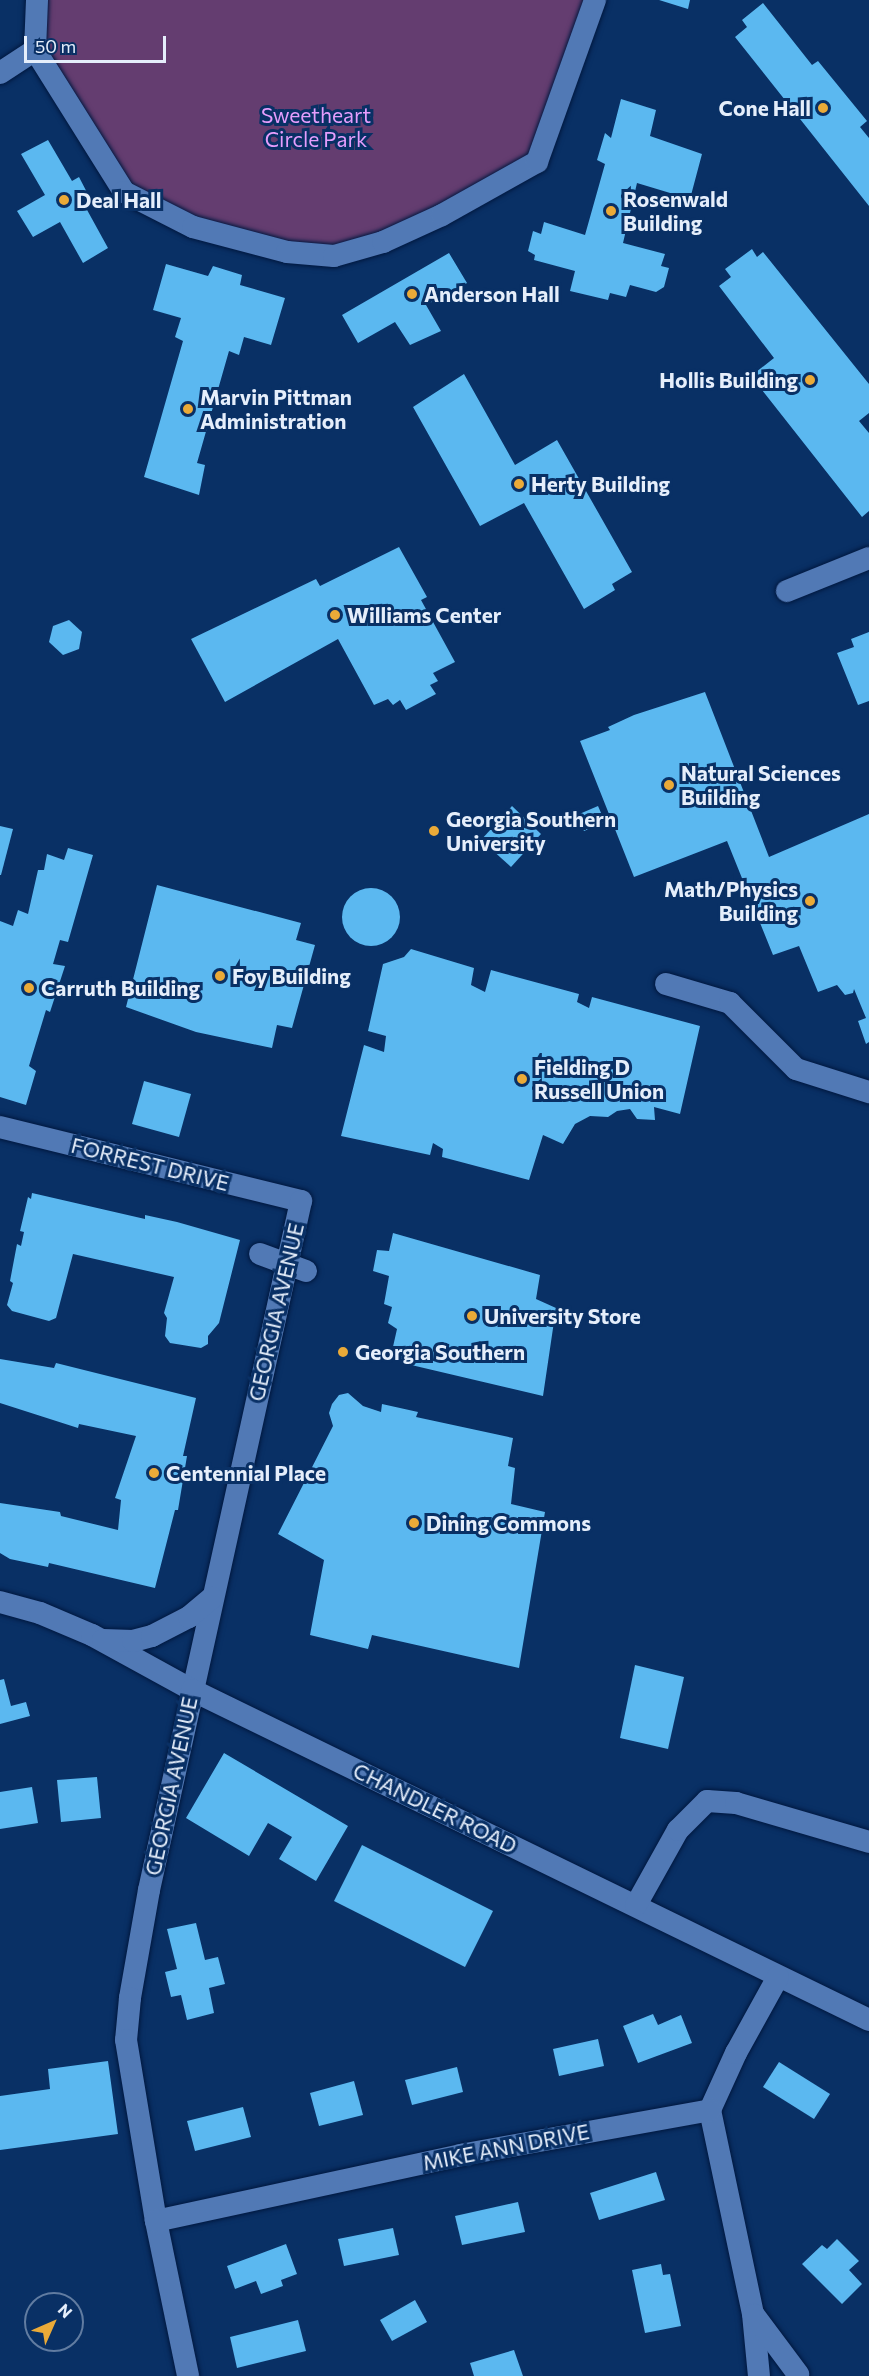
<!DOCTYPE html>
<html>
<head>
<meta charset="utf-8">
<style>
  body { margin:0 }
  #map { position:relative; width:869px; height:2376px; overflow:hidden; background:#093065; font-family:Commissioner,sans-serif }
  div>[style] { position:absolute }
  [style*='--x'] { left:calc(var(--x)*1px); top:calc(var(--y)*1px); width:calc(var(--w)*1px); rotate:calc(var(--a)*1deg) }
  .green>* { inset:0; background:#643d70 }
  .building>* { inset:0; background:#5bb8f0 }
  .round { border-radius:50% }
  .roads { filter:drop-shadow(0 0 2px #00183f) drop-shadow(0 0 2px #00183f) }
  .minor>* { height:22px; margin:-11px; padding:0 11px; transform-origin:11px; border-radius:11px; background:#5179b5 }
  .dots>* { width:16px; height:16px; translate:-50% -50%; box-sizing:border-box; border:3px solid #093065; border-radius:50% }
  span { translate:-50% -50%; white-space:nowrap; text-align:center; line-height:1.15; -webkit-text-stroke:6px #093065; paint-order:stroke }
  .poi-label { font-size:21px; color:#e5eefb; font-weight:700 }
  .right { translate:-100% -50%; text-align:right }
  .left { translate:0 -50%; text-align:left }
  .park-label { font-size:21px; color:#e59dfc }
  .street-label { font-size:21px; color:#e5eefb }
  .north { position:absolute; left:24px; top:2292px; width:60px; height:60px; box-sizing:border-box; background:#093065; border:2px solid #617ca1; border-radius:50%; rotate:45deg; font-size:16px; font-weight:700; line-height:24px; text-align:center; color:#e5eefb }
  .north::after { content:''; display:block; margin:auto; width:21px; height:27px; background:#eaaa38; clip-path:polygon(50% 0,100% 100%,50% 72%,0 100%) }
  .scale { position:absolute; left:24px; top:36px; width:142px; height:27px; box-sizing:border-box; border:3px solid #e5eefb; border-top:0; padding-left:8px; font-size:18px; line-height:21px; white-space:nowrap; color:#e5eefb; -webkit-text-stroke:4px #093065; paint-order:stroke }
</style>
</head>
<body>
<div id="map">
  <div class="green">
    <i style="clip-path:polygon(37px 0,595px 0,537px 162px,383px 242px,287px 252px,124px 192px,35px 50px)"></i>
  </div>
  <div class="building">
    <i style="clip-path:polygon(659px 0,690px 0,688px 9px)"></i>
    <i style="clip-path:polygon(763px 3px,812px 65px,818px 61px,867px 121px,860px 127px,869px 138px,869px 206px,735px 37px,747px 27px,742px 20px)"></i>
    <i style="clip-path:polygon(621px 99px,656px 110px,650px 136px,702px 154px,690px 199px,637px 183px,623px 243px,665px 254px,661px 266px,669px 268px,664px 287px,656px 292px,630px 285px,626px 297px,610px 293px,608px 300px,570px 291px,575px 271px,534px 260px,535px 255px,528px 251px,533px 231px,541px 234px,544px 222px,585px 235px,605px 164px,597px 160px,605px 133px,611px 138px)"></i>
    <i style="clip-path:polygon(48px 140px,72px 181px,79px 177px,93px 204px,86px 208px,108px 248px,83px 263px,60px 222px,33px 237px,17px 211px,45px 195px,21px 154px)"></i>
    <i style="clip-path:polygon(752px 249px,757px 257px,763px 252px,869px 384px,869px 413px,859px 421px,869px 433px,869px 511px,862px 517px,751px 376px,774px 358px,719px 286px,731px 277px,725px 269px)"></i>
    <i style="clip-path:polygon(449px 253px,467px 283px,426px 305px,441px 331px,410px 345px,395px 322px,358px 343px,342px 315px)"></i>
    <i style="clip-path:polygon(166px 264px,208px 276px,213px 266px,242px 275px,240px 285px,285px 298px,271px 345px,244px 337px,239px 355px,229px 351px,197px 463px,205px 465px,199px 495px,144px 477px,183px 341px,175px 337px,181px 318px,153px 310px)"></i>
    <i style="clip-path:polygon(464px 374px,515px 465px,557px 440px,632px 572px,612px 584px,615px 590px,584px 609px,524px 503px,480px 526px,413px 407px)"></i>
    <i style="clip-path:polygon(399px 547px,427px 597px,421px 600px,455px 662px,433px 673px,438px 681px,430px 685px,436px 694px,406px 710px,400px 700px,393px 705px,388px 699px,374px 705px,338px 639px,225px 702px,191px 639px,316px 579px,320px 586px)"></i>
    <i style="clip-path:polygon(69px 620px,82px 632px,79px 649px,63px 655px,49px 642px,53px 626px)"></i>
    <i style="clip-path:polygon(869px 632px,869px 701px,858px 705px,837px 653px,854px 647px,851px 639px)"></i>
    <i style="clip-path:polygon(705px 692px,769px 857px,869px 814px,869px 1042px,866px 1044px,858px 1021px,866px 1018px,854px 989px,853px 993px,845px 995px,837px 985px,818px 992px,799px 946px,773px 955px,727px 841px,634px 877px,580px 741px,610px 730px,608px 727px,634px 715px)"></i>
    <i style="clip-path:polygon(512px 806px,541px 834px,511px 867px,481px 840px)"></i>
    <i style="clip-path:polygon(598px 806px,605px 822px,584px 831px,577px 815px)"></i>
    <i style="clip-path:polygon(0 826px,13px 829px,1px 875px,0 875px)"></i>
    <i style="clip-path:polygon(68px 848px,93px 855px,68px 942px,60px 940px,53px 964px,65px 966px,50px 1012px,46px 1010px,29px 1066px,36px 1071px,26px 1105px,0 1097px,0 921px,13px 926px,18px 910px,28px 914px,38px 870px,44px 870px,47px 854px,64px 860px)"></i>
    <i style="clip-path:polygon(157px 885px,301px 923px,296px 940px,315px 945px,292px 1028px,277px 1025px,272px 1048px,196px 1032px,126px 1007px)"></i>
    <i class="round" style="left:342px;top:888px;width:58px;height:58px"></i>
    <i style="clip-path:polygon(411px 949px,474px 968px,471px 985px,485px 992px,491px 970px,579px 994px,577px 1002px,589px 1008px,592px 997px,700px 1026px,680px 1114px,654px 1107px,655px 1120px,637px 1119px,630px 1109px,617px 1111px,608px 1117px,590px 1116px,575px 1124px,563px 1144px,543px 1135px,529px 1180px,442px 1157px,443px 1149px,433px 1143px,430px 1155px,341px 1136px,364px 1045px,384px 1052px,386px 1036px,368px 1031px,383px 964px,404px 957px)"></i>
    <i style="clip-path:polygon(144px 1081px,191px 1094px,179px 1137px,132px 1124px)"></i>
    <i style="clip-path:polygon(32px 1193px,145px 1219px,145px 1215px,177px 1222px,240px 1240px,219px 1323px,208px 1336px,208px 1344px,201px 1348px,170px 1343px,165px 1336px,167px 1318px,164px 1313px,174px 1277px,73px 1254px,56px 1318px,49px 1321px,12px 1311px,7px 1305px,13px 1283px,10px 1281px,17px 1244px,21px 1246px,24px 1232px,20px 1231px,28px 1197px,31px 1199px)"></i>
    <i style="clip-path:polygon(393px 1233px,540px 1275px,536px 1299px,556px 1308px,543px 1396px,390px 1360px,397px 1329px,388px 1323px,392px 1307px,384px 1304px,389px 1276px,373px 1271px,377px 1250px,389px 1251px)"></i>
    <i style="clip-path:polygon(0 1359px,54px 1368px,56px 1363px,196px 1398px,183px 1456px,187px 1456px,178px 1510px,175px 1510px,155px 1588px,49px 1563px,48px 1567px,10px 1559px,0 1553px,0 1503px,60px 1512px,61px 1516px,118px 1530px,121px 1500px,115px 1498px,136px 1436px,79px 1424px,78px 1428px,0 1403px)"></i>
    <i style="clip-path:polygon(348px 1393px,363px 1406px,381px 1412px,382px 1404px,418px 1412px,416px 1417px,513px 1438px,508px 1466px,515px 1468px,511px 1504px,545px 1512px,519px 1668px,372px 1635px,368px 1649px,310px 1635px,324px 1560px,278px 1534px,333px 1426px,329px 1413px,332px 1404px,339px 1395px)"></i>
    <i style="clip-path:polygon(635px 1665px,684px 1677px,668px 1749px,620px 1738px)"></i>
    <i style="clip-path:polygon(4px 1679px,11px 1706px,26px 1702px,30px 1716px,0 1724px,0 1680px)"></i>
    <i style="clip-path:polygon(224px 1753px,348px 1826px,316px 1881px,279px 1859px,292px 1837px,268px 1823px,249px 1856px,186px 1818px)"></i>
    <i style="clip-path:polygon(97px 1777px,101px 1818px,61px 1822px,57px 1780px)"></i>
    <i style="clip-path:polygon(32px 1787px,38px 1823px,0 1829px,0 1792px)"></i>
    <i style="clip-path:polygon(362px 1845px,493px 1911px,465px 1967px,334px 1901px)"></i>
    <i style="clip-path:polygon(196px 1923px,205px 1960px,218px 1957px,225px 1984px,209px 1988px,214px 2013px,187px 2020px,181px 1995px,171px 1997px,165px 1972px,177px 1969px,167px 1929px)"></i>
    <i style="clip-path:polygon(653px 2014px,658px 2025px,681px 2015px,692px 2043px,638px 2063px,623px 2026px)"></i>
    <i style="clip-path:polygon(598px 2039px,604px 2066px,559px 2076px,553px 2049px)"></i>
    <i style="clip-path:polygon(108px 2061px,118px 2134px,0 2150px,0 2096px,50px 2089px,48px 2069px)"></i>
    <i style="clip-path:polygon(779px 2062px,830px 2094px,814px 2119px,763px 2087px)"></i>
    <i style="clip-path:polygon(457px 2067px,463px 2092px,412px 2105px,405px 2080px)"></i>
    <i style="clip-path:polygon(354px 2081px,363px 2115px,319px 2126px,310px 2093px)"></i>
    <i style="clip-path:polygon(243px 2107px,251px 2137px,195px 2151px,187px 2121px)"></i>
    <i style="clip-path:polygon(656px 2172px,665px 2200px,599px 2220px,590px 2193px)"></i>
    <i style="clip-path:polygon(518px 2202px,525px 2232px,462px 2245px,455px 2216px)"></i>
    <i style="clip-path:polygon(393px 2228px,399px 2255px,344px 2266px,338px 2239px)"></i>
    <i style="clip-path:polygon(837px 2239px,859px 2261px,849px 2270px,862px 2284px,842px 2304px,802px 2264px,822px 2245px,827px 2249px)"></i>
    <i style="clip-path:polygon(286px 2244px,297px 2274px,281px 2280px,283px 2286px,261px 2294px,256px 2281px,235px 2289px,227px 2266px)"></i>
    <i style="clip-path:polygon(661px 2264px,663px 2275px,670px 2274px,681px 2326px,645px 2333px,632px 2270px)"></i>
    <i style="clip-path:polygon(415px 2300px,427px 2322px,392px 2341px,380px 2320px)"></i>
    <i style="clip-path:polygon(298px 2320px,306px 2351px,237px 2368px,230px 2337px)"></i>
    <i style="clip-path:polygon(514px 2350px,523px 2376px,474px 2376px,470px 2363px)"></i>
  </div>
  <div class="roads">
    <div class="minor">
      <i style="--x:35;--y:50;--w:168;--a:57.9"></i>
      <i style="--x:124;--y:192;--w:77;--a:26.9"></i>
      <i style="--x:193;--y:227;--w:97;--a:14.9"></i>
      <i style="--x:287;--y:252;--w:47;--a:4.9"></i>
      <i style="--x:334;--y:256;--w:51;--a:-15.9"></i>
      <i style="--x:383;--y:242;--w:65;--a:-24.6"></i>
      <i style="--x:442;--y:215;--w:109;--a:-29.2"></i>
      <i style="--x:537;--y:162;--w:172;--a:-70.3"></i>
      <i style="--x:35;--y:50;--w:50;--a:-87.7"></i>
      <i style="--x:0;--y:73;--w:42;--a:-33.3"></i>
      <i style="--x:787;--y:591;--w:88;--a:-21.9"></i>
      <i style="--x:666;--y:984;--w:67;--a:16.5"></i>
      <i style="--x:730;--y:1003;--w:93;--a:45"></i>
      <i style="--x:796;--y:1069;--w:77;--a:17.5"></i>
      <i style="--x:0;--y:1127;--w:310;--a:13.8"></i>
      <i style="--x:301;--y:1201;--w:706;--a:102.44"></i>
      <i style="--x:149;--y:1890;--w:110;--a:100"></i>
      <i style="--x:130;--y:1998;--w:42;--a:95.4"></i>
      <i style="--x:126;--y:2040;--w:183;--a:80.6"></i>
      <i style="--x:156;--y:2221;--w:158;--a:78.3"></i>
      <i style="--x:260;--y:1254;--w:49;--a:20.3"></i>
      <i style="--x:0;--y:1602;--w:41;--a:15.4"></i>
      <i style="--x:40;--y:1613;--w:56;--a:22.9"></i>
      <i style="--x:92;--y:1635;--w:114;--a:28.8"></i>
      <i style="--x:192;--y:1690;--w:753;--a:25.99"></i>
      <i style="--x:103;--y:1640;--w:30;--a:2"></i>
      <i style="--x:133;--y:1641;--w:20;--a:-15"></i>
      <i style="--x:152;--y:1636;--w:42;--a:-27.2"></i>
      <i style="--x:189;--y:1617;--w:30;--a:-40"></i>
      <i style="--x:636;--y:1905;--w:86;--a:-60.8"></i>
      <i style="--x:678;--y:1830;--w:41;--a:-45"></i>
      <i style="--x:707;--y:1801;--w:29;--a:4"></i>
      <i style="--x:736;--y:1803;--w:139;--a:16.3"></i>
      <i style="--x:710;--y:2110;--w:208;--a:78.1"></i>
      <i style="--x:753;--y:2314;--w:62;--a:84.5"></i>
      <i style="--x:710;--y:2110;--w:63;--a:-65.5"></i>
      <i style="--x:736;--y:2053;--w:87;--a:-61.1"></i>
      <i style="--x:156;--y:2221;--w:312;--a:-12.2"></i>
      <i style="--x:461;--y:2155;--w:253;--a:-10.2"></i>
      <i style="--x:754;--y:2315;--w:74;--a:53.3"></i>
    </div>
  </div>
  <div class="dots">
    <i style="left:823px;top:108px;background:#eaaa38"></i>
    <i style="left:64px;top:200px;background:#eaaa38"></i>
    <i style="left:611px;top:211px;background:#eaaa38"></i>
    <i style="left:412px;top:294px;background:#eaaa38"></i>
    <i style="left:810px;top:380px;background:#eaaa38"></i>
    <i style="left:188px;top:409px;background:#eaaa38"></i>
    <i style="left:519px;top:484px;background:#eaaa38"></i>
    <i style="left:335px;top:615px;background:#eaaa38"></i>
    <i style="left:669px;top:785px;background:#eaaa38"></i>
    <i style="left:434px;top:831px;background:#eaaa38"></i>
    <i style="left:810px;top:901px;background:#eaaa38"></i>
    <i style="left:220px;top:976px;background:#eaaa38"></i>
    <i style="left:29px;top:988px;background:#eaaa38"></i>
    <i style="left:522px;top:1079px;background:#eaaa38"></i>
    <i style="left:472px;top:1316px;background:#eaaa38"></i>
    <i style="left:343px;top:1352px;background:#eaaa38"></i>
    <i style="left:154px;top:1473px;background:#eaaa38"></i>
    <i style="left:414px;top:1523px;background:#eaaa38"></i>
  </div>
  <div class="poi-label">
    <span class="right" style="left:811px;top:108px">Cone Hall</span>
    <span class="left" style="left:623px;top:211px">Rosenwald<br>Building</span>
    <span class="left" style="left:76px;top:200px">Deal Hall</span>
    <span class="left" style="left:424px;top:294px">Anderson Hall</span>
    <span class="right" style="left:798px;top:380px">Hollis Building</span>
    <span class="left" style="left:200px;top:409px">Marvin Pittman<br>Administration</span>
    <span class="left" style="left:531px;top:484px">Herty Building</span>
    <span class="left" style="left:347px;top:615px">Williams Center</span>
    <span class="left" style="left:681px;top:785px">Natural Sciences<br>Building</span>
    <span class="left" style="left:446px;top:831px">Georgia Southern<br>University</span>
    <span class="right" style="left:798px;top:901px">Math/Physics<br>Building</span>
    <span class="left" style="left:232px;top:976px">Foy Building</span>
    <span class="left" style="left:41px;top:988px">Carruth Building</span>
    <span class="left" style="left:534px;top:1079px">Fielding D<br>Russell Union</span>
    <span class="left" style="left:484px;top:1316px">University Store</span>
    <span class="left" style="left:355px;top:1352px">Georgia Southern</span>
    <span class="left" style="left:166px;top:1473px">Centennial Place</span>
    <span class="left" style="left:426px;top:1523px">Dining Commons</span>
  </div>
  <div class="park-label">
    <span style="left:316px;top:127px">Sweetheart<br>Circle Park</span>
  </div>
  <div class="street-label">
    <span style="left:150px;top:1164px;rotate:14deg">FORREST DRIVE</span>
    <span style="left:276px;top:1312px;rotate:-77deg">GEORGIA AVENUE</span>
    <span style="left:171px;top:1786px;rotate:-78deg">GEORGIA AVENUE</span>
    <span style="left:435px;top:1808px;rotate:26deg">CHANDLER ROAD</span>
    <span style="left:506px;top:2147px;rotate:-11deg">MIKE ANN DRIVE</span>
  </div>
  <div class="north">N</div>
  <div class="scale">50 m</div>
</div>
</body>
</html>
